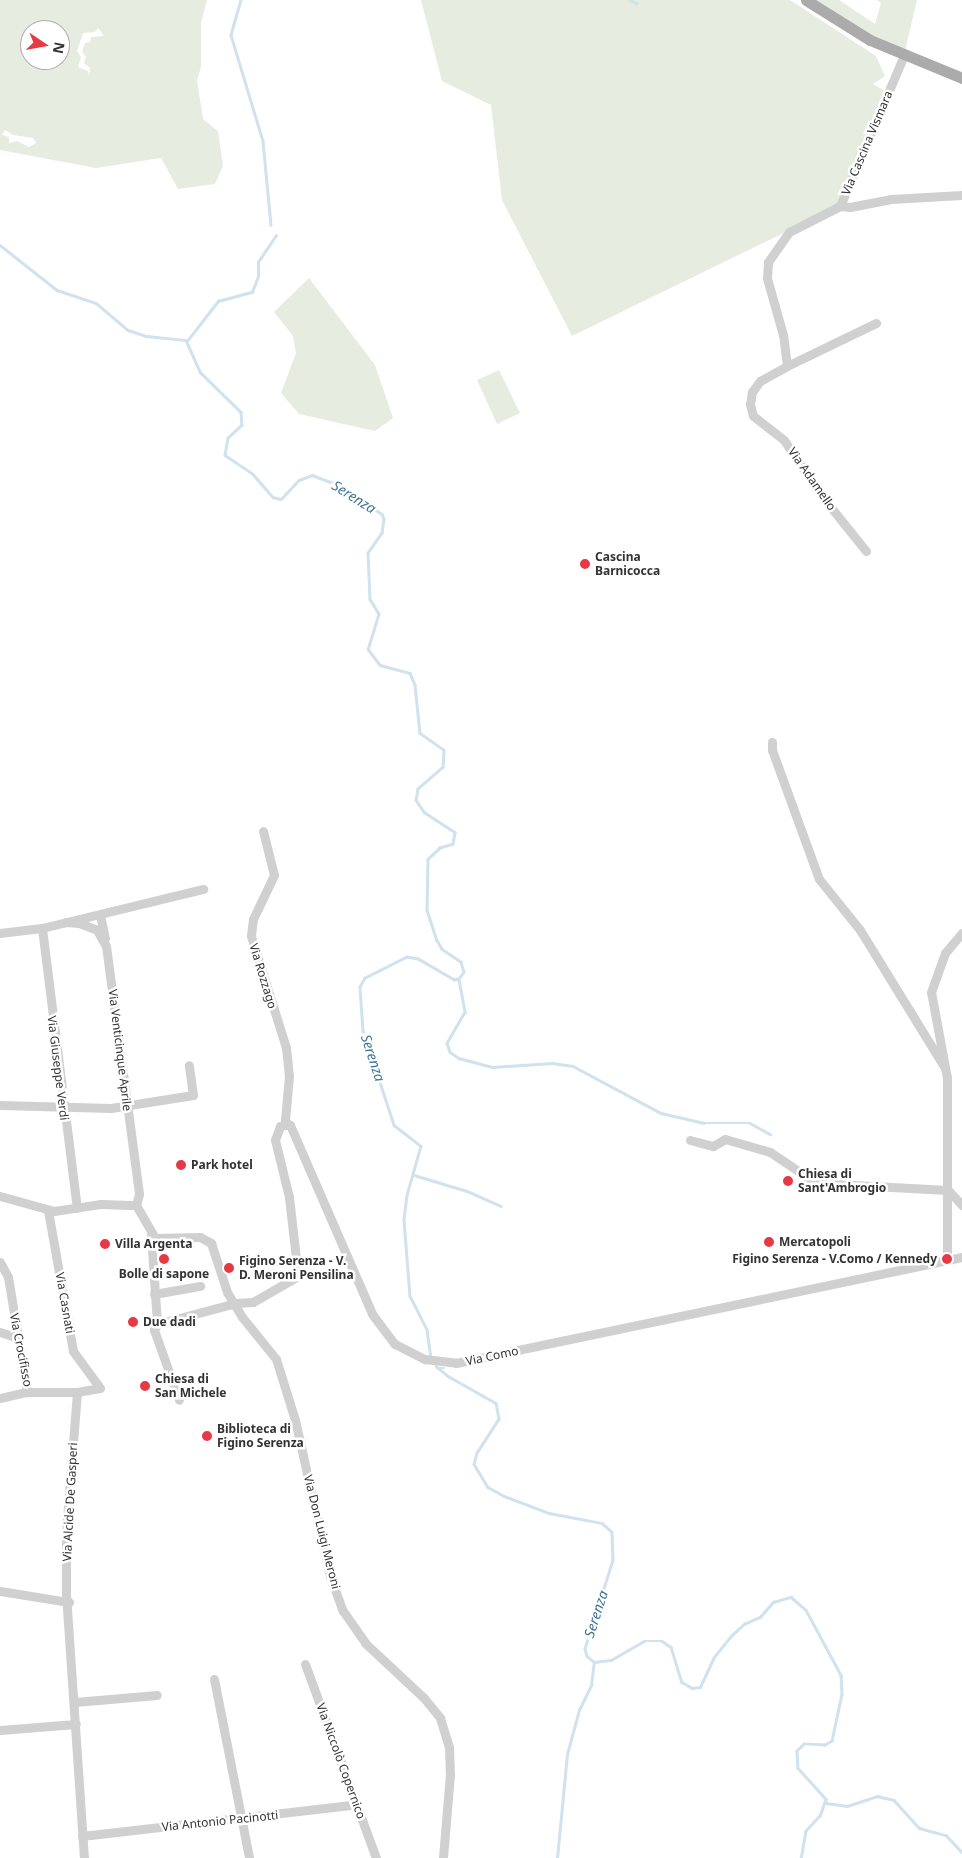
<!DOCTYPE html>
<html>
<head>
<meta charset="utf-8">
<style>
  body { margin:0 }
  #map { position:relative; width:962px; height:1858px; overflow:hidden; background:#fff; font-family:"Noto Sans",sans-serif }
  div>[style] { position:absolute }
  [style*='--x'] { left:calc(var(--x)*1px); top:calc(var(--y)*1px); width:calc(var(--w)*1px); rotate:calc(var(--a)*1deg) }
  .green>* { inset:0; background:#e6ecdf }
  .stream>* { height:2.5px; margin:-1.25px; padding:0 1.25px; transform-origin:1.25px; border-radius:1.25px; background:#cfe2ee }
  .minor>* { height:9px; margin:-4.5px; padding:0 4.5px; transform-origin:4.5px; border-radius:4.5px; background:#d0d0d0 }
  .major>* { height:11px; margin:-5.5px; padding:0 5.5px; transform-origin:5.5px; border-radius:5.5px; background:#ababab }
  .dots>* { width:14px; height:14px; translate:-50% -50%; box-sizing:border-box; border:2px solid #fff; border-radius:50% }
  span { translate:-50% -50%; white-space:nowrap; text-align:center; line-height:1.15; -webkit-text-stroke:5px #fff; paint-order:stroke }
  .street-label { font-size:12px; color:#333 }
  .poi-label { font-size:12px; color:#333; font-weight:700 }
  .left { translate:0 -50%; text-align:left }
  .right { translate:-100% -50%; text-align:right }
  .water-label { font-size:14px; color:#3f7597; font-style:italic }
  .north { position:absolute; left:20px; top:20px; width:50px; height:50px; box-sizing:border-box; background:#fff; border:1px solid #adadad; border-radius:50%; rotate:102deg; font-size:14px; font-weight:700; line-height:20px; text-align:center; color:#333 }
  .north::after { content:''; display:block; margin:auto; width:18px; height:22px; background:#e63946; clip-path:polygon(50% 0,100% 100%,50% 72%,0 100%) }
</style>
</head>
<body>
<div id="map">
  <div class="green">
    <i style="clip-path:polygon(evenodd,0 0,207px 0,201px 23px,201px 67px,197px 80px,203px 119px,218px 131px,223px 166px,215px 184px,178px 189px,161px 158px,96px 168px,0 150px,0 0,98px 28px,104px 36px,91px 37px,90px 42px,85px 43px,82px 52px,86px 57px,84px 63px,90px 68px,89px 76px,88px 71px,78px 67px,81px 57px,77px 51px,83px 33px,95px 32px,98px 28px,0 0,30px 30px,60px 30px,60px 60px,30px 60px,30px 30px,0 0,5px 130px,13px 135px,33px 138px,36px 143px,29px 147px,17px 141px,9px 143px,9px 137px,2px 135px,5px 130px)"></i>
    <i style="clip-path:polygon(421px 0,790px 0,876px 56px,885px 76px,873px 84px,888px 93px,837px 207px,572px 336px,502px 200px,491px 105px,442px 81px)"></i>
    <i style="clip-path:polygon(806px 0,839px 0,875px 24px,881px 3px,877px 0,917px 0,904px 55px)"></i>
    <i style="clip-path:polygon(309px 278px,375px 365px,393px 418px,375px 431px,299px 414px,281px 393px,296px 353px,293px 336px,274px 312px)"></i>
    <i style="clip-path:polygon(499px 370px,520px 413px,497px 424px,477px 380px)"></i>
  </div>
  <div class="stream">
    <i style="--x:241;--y:0;--w:36;--a:106"></i>
    <i style="--x:231;--y:35;--w:111;--a:73.2"></i>
    <i style="--x:263;--y:141;--w:84;--a:84.6"></i>
    <i style="--x:630;--y:0;--w:7;--a:27"></i>
    <i style="--x:0;--y:245;--w:73;--a:38.3"></i>
    <i style="--x:57;--y:290;--w:41;--a:18.4"></i>
    <i style="--x:96;--y:303;--w:42;--a:40.2"></i>
    <i style="--x:128;--y:330;--w:20;--a:18"></i>
    <i style="--x:147;--y:336;--w:39;--a:6"></i>
    <i style="--x:186;--y:340;--w:35;--a:66"></i>
    <i style="--x:200;--y:372;--w:57;--a:44.3"></i>
    <i style="--x:241;--y:412;--w:13;--a:86"></i>
    <i style="--x:242;--y:425;--w:19;--a:137"></i>
    <i style="--x:228;--y:438;--w:17;--a:100"></i>
    <i style="--x:225;--y:455;--w:32;--a:34"></i>
    <i style="--x:252;--y:473;--w:32;--a:49"></i>
    <i style="--x:273;--y:497;--w:8;--a:14"></i>
    <i style="--x:281;--y:499;--w:26;--a:-47"></i>
    <i style="--x:299;--y:480;--w:14;--a:-21"></i>
    <i style="--x:312;--y:475;--w:28;--a:21"></i>
    <i style="--x:338;--y:485;--w:53;--a:33.4"></i>
    <i style="--x:382;--y:514;--w:5;--a:68"></i>
    <i style="--x:384;--y:519;--w:14;--a:98"></i>
    <i style="--x:382;--y:533;--w:24;--a:125"></i>
    <i style="--x:368;--y:553;--w:46;--a:87.5"></i>
    <i style="--x:370;--y:599;--w:17;--a:59"></i>
    <i style="--x:379;--y:614;--w:37;--a:107"></i>
    <i style="--x:368;--y:649;--w:20;--a:53"></i>
    <i style="--x:380;--y:665;--w:31;--a:15"></i>
    <i style="--x:410;--y:673;--w:13;--a:67"></i>
    <i style="--x:415;--y:685;--w:48;--a:84.1"></i>
    <i style="--x:420;--y:733;--w:29;--a:35"></i>
    <i style="--x:444;--y:750;--w:17;--a:93"></i>
    <i style="--x:443;--y:767;--w:33;--a:139"></i>
    <i style="--x:418;--y:789;--w:11;--a:100"></i>
    <i style="--x:416;--y:800;--w:14;--a:56"></i>
    <i style="--x:424;--y:812;--w:37;--a:33"></i>
    <i style="--x:455;--y:832;--w:12;--a:99"></i>
    <i style="--x:453;--y:844;--w:14;--a:163"></i>
    <i style="--x:440;--y:848;--w:16;--a:137"></i>
    <i style="--x:428;--y:859;--w:51;--a:91.1"></i>
    <i style="--x:427;--y:910;--w:32;--a:72"></i>
    <i style="--x:437;--y:940;--w:10;--a:61"></i>
    <i style="--x:442;--y:949;--w:23;--a:34"></i>
    <i style="--x:461;--y:962;--w:10;--a:73"></i>
    <i style="--x:464;--y:972;--w:9;--a:126"></i>
    <i style="--x:459;--y:979;--w:5;--a:169"></i>
    <i style="--x:454;--y:980;--w:42;--a:-149.7"></i>
    <i style="--x:418;--y:959;--w:11;--a:-170"></i>
    <i style="--x:407;--y:957;--w:47;--a:153.4"></i>
    <i style="--x:365;--y:978;--w:10;--a:119"></i>
    <i style="--x:360;--y:987;--w:44;--a:86.1"></i>
    <i style="--x:363;--y:1031;--w:99;--a:71.7"></i>
    <i style="--x:394;--y:1125;--w:34;--a:38"></i>
    <i style="--x:421;--y:1146;--w:51;--a:105.9"></i>
    <i style="--x:407;--y:1195;--w:25;--a:97"></i>
    <i style="--x:404;--y:1220;--w:76;--a:85.5"></i>
    <i style="--x:410;--y:1296;--w:38;--a:63"></i>
    <i style="--x:427;--y:1330;--w:27;--a:82"></i>
    <i style="--x:187;--y:341;--w:51;--a:-52.2"></i>
    <i style="--x:218;--y:301;--w:35;--a:-15"></i>
    <i style="--x:252;--y:292;--w:17;--a:-69"></i>
    <i style="--x:258;--y:276;--w:14;--a:-90"></i>
    <i style="--x:258;--y:262;--w:32;--a:-56"></i>
    <i style="--x:459;--y:980;--w:33;--a:79"></i>
    <i style="--x:465;--y:1012;--w:36;--a:120"></i>
    <i style="--x:447;--y:1043;--w:9;--a:72"></i>
    <i style="--x:450;--y:1052;--w:11;--a:34"></i>
    <i style="--x:459;--y:1058;--w:35;--a:15"></i>
    <i style="--x:493;--y:1067;--w:59;--a:-3.9"></i>
    <i style="--x:552;--y:1063;--w:21;--a:8"></i>
    <i style="--x:573;--y:1066;--w:100;--a:28.1"></i>
    <i style="--x:661;--y:1113;--w:44;--a:13.1"></i>
    <i style="--x:704;--y:1123;--w:46;--a:0"></i>
    <i style="--x:750;--y:1123;--w:23;--a:29"></i>
    <i style="--x:414;--y:1175;--w:55;--a:16.8"></i>
    <i style="--x:467;--y:1191;--w:37;--a:24"></i>
    <i style="--x:436;--y:1366;--w:16;--a:40"></i>
    <i style="--x:448;--y:1376;--w:55;--a:29.4"></i>
    <i style="--x:496;--y:1403;--w:16;--a:79"></i>
    <i style="--x:499;--y:1419;--w:40;--a:122.9"></i>
    <i style="--x:477;--y:1453;--w:11;--a:105"></i>
    <i style="--x:474;--y:1464;--w:27;--a:59"></i>
    <i style="--x:488;--y:1487;--w:18;--a:29"></i>
    <i style="--x:504;--y:1496;--w:48;--a:20.7"></i>
    <i style="--x:549;--y:1513;--w:54;--a:10.7"></i>
    <i style="--x:602;--y:1523;--w:13;--a:42"></i>
    <i style="--x:612;--y:1532;--w:28;--a:88"></i>
    <i style="--x:613;--y:1560;--w:93;--a:107.5"></i>
    <i style="--x:585;--y:1649;--w:7;--a:74"></i>
    <i style="--x:587;--y:1656;--w:9;--a:41"></i>
    <i style="--x:594;--y:1662;--w:17;--a:-7"></i>
    <i style="--x:611;--y:1660;--w:38;--a:-30"></i>
    <i style="--x:644;--y:1641;--w:18;--a:0"></i>
    <i style="--x:662;--y:1641;--w:11;--a:34"></i>
    <i style="--x:671;--y:1647;--w:37;--a:73"></i>
    <i style="--x:682;--y:1682;--w:12;--a:31"></i>
    <i style="--x:692;--y:1688;--w:8;--a:-7"></i>
    <i style="--x:700;--y:1687;--w:33;--a:-65"></i>
    <i style="--x:714;--y:1657;--w:27;--a:-51"></i>
    <i style="--x:731;--y:1636;--w:18;--a:-43"></i>
    <i style="--x:744;--y:1624;--w:17;--a:-24"></i>
    <i style="--x:760;--y:1617;--w:20;--a:-49"></i>
    <i style="--x:773;--y:1602;--w:19;--a:-16"></i>
    <i style="--x:791;--y:1597;--w:20;--a:41"></i>
    <i style="--x:806;--y:1610;--w:74;--a:61.7"></i>
    <i style="--x:841;--y:1675;--w:19;--a:87"></i>
    <i style="--x:842;--y:1694;--w:48;--a:102"></i>
    <i style="--x:832;--y:1741;--w:8;--a:150"></i>
    <i style="--x:825;--y:1745;--w:21;--a:-177"></i>
    <i style="--x:804;--y:1744;--w:10;--a:135"></i>
    <i style="--x:797;--y:1751;--w:17;--a:87"></i>
    <i style="--x:798;--y:1768;--w:42;--a:47.9"></i>
    <i style="--x:826;--y:1799;--w:18;--a:109"></i>
    <i style="--x:820;--y:1816;--w:21;--a:133"></i>
    <i style="--x:806;--y:1831;--w:27;--a:100"></i>
    <i style="--x:437;--y:1368;--w:7;--a:0"></i>
    <i style="--x:826;--y:1803;--w:21;--a:8"></i>
    <i style="--x:847;--y:1806;--w:32;--a:-18"></i>
    <i style="--x:877;--y:1796;--w:17;--a:13"></i>
    <i style="--x:894;--y:1800;--w:38;--a:48"></i>
    <i style="--x:919;--y:1828;--w:28;--a:15"></i>
    <i style="--x:946;--y:1835;--w:23;--a:47"></i>
    <i style="--x:557;--y:1858;--w:104;--a:-84.5"></i>
    <i style="--x:567;--y:1754;--w:46;--a:-74.7"></i>
    <i style="--x:579;--y:1710;--w:28;--a:-64"></i>
    <i style="--x:591;--y:1685;--w:23;--a:-83"></i>
  </div>
  <div class="minor">
    <i style="--x:840;--y:206;--w:10;--a:6"></i>
    <i style="--x:850;--y:207;--w:42;--a:-11"></i>
    <i style="--x:891;--y:199;--w:71;--a:-3.2"></i>
    <i style="--x:787;--y:366;--w:99;--a:-25.8"></i>
    <i style="--x:866;--y:551;--w:78;--a:-128.8"></i>
    <i style="--x:817;--y:490;--w:60;--a:-123.4"></i>
    <i style="--x:784;--y:440;--w:39;--a:-142"></i>
    <i style="--x:753;--y:416;--w:12;--a:-104"></i>
    <i style="--x:750;--y:404;--w:12;--a:-81"></i>
    <i style="--x:752;--y:392;--w:14;--a:-54"></i>
    <i style="--x:760;--y:381;--w:31;--a:-29"></i>
    <i style="--x:787;--y:366;--w:31;--a:-97"></i>
    <i style="--x:783;--y:335;--w:59;--a:-105.7"></i>
    <i style="--x:767;--y:278;--w:16;--a:-86"></i>
    <i style="--x:768;--y:262;--w:37;--a:-55"></i>
    <i style="--x:789;--y:232;--w:57;--a:-27"></i>
    <i style="--x:840;--y:206;--w:164;--a:-67"></i>
    <i style="--x:772;--y:742;--w:8;--a:90"></i>
    <i style="--x:772;--y:750;--w:137;--a:70"></i>
    <i style="--x:819;--y:879;--w:65;--a:51.2"></i>
    <i style="--x:860;--y:930;--w:162;--a:58.4"></i>
    <i style="--x:263;--y:831;--w:45;--a:76"></i>
    <i style="--x:274;--y:875;--w:49;--a:115.5"></i>
    <i style="--x:253;--y:919;--w:17;--a:97"></i>
    <i style="--x:251;--y:936;--w:117;--a:72.6"></i>
    <i style="--x:286;--y:1048;--w:28;--a:84"></i>
    <i style="--x:289;--y:1076;--w:44;--a:95.2"></i>
    <i style="--x:285;--y:1120;--w:6;--a:59"></i>
    <i style="--x:100;--y:915;--w:24;--a:78"></i>
    <i style="--x:66;--y:922;--w:13;--a:4"></i>
    <i style="--x:79;--y:923;--w:19;--a:21"></i>
    <i style="--x:97;--y:930;--w:18;--a:61"></i>
    <i style="--x:106;--y:946;--w:250;--a:82.4"></i>
    <i style="--x:139;--y:1194;--w:11;--a:105"></i>
    <i style="--x:42;--y:928;--w:282;--a:82.9"></i>
    <i style="--x:0;--y:933;--w:42;--a:-6.8"></i>
    <i style="--x:42;--y:928;--w:166;--a:-13.6"></i>
    <i style="--x:0;--y:1105;--w:111;--a:1.5"></i>
    <i style="--x:111;--y:1108;--w:83;--a:-9"></i>
    <i style="--x:193;--y:1095;--w:30;--a:-98"></i>
    <i style="--x:690;--y:1140;--w:24;--a:15"></i>
    <i style="--x:713;--y:1146;--w:14;--a:-30"></i>
    <i style="--x:725;--y:1139;--w:47;--a:16.1"></i>
    <i style="--x:770;--y:1152;--w:55;--a:34"></i>
    <i style="--x:816;--y:1183;--w:132;--a:3"></i>
    <i style="--x:948;--y:1190;--w:21;--a:47"></i>
    <i style="--x:0;--y:1196;--w:56;--a:15.5"></i>
    <i style="--x:54;--y:1211;--w:48;--a:-8.5"></i>
    <i style="--x:101;--y:1204;--w:35;--a:2"></i>
    <i style="--x:136;--y:1205;--w:38;--a:60"></i>
    <i style="--x:155;--y:1238;--w:45;--a:-1.3"></i>
    <i style="--x:200;--y:1237;--w:13;--a:29"></i>
    <i style="--x:211;--y:1243;--w:52;--a:71.9"></i>
    <i style="--x:227;--y:1292;--w:29;--a:59"></i>
    <i style="--x:242;--y:1317;--w:54;--a:51"></i>
    <i style="--x:276;--y:1359;--w:64;--a:72.7"></i>
    <i style="--x:295;--y:1420;--w:160;--a:77.4"></i>
    <i style="--x:330;--y:1576;--w:37;--a:70"></i>
    <i style="--x:343;--y:1611;--w:39;--a:55"></i>
    <i style="--x:365;--y:1643;--w:81;--a:43"></i>
    <i style="--x:424;--y:1698;--w:26;--a:51"></i>
    <i style="--x:440;--y:1718;--w:30;--a:73"></i>
    <i style="--x:449;--y:1747;--w:27;--a:88"></i>
    <i style="--x:450;--y:1774;--w:84;--a:94.8"></i>
    <i style="--x:151;--y:1235;--w:89;--a:86.1"></i>
    <i style="--x:157;--y:1324;--w:7;--a:117"></i>
    <i style="--x:154;--y:1330;--w:74;--a:70.3"></i>
    <i style="--x:947;--y:1259;--w:181;--a:-90"></i>
    <i style="--x:947;--y:1078;--w:87;--a:-100.5"></i>
    <i style="--x:931;--y:992;--w:41;--a:-70.3"></i>
    <i style="--x:945;--y:953;--w:26;--a:-50"></i>
    <i style="--x:0;--y:1262;--w:17;--a:62"></i>
    <i style="--x:8;--y:1277;--w:117;--a:80.6"></i>
    <i style="--x:27;--y:1392;--w:50;--a:0"></i>
    <i style="--x:77;--y:1392;--w:23;--a:-10"></i>
    <i style="--x:100;--y:1388;--w:46;--a:-126.1"></i>
    <i style="--x:73;--y:1351;--w:143;--a:-100.1"></i>
    <i style="--x:154;--y:1294;--w:47;--a:-9.9"></i>
    <i style="--x:157;--y:1324;--w:82;--a:-14.9"></i>
    <i style="--x:236;--y:1303;--w:17;--a:-3"></i>
    <i style="--x:253;--y:1302;--w:52;--a:-30"></i>
    <i style="--x:298;--y:1276;--w:80;--a:-96.5"></i>
    <i style="--x:289;--y:1197;--w:59;--a:-103.8"></i>
    <i style="--x:275;--y:1140;--w:15;--a:-70"></i>
    <i style="--x:280;--y:1126;--w:5;--a:-11"></i>
    <i style="--x:285;--y:1125;--w:5;--a:0"></i>
    <i style="--x:290;--y:1125;--w:206;--a:66.5"></i>
    <i style="--x:372;--y:1314;--w:38;--a:53"></i>
    <i style="--x:395;--y:1344;--w:34;--a:27"></i>
    <i style="--x:425;--y:1359;--w:31;--a:7"></i>
    <i style="--x:456;--y:1363;--w:517;--a:-11.83"></i>
    <i style="--x:0;--y:1332;--w:19;--a:18"></i>
    <i style="--x:77;--y:1392;--w:141;--a:94.5"></i>
    <i style="--x:66;--y:1533;--w:61;--a:90"></i>
    <i style="--x:66;--y:1594;--w:265;--a:86.1"></i>
    <i style="--x:0;--y:1398;--w:28;--a:-13"></i>
    <i style="--x:0;--y:1591;--w:70;--a:9.1"></i>
    <i style="--x:305;--y:1664;--w:207;--a:69.9"></i>
    <i style="--x:214;--y:1679;--w:182;--a:78.9"></i>
    <i style="--x:75;--y:1702;--w:82;--a:-4.9"></i>
    <i style="--x:0;--y:1730;--w:76;--a:-4.5"></i>
    <i style="--x:82;--y:1836;--w:277;--a:-6.6"></i>
  </div>
  <div class="major">
    <i style="--x:806;--y:0;--w:75;--a:32"></i>
    <i style="--x:870;--y:40;--w:100;--a:22.4"></i>
  </div>
  <div class="dots">
    <i style="left:585px;top:564px;background:#e63946"></i>
    <i style="left:181px;top:1165px;background:#e63946"></i>
    <i style="left:788px;top:1181px;background:#e63946"></i>
    <i style="left:769px;top:1242px;background:#e63946"></i>
    <i style="left:105px;top:1244px;background:#e63946"></i>
    <i style="left:164px;top:1259px;background:#e63946"></i>
    <i style="left:947px;top:1259px;background:#e63946"></i>
    <i style="left:229px;top:1268px;background:#e63946"></i>
    <i style="left:133px;top:1322px;background:#e63946"></i>
    <i style="left:145px;top:1386px;background:#e63946"></i>
    <i style="left:207px;top:1436px;background:#e63946"></i>
  </div>
  <div class="street-label">
    <span style="left:867px;top:143px;rotate:-67deg">Via Cascina Vismara</span>
    <span style="left:812px;top:479px;rotate:55deg">Via Adamello</span>
    <span style="left:263px;top:976px;rotate:73deg">Via Rozzago</span>
    <span style="left:120px;top:1050px;rotate:83deg">Via Venticinque Aprile</span>
    <span style="left:58px;top:1068px;rotate:83deg">Via Giuseppe Verdi</span>
    <span style="left:65px;top:1303px;rotate:80deg">Via Casnati</span>
    <span style="left:21px;top:1350px;rotate:79deg">Via Crocifisso</span>
    <span style="left:492px;top:1356px;rotate:-12deg">Via Como</span>
    <span style="left:70px;top:1502px;rotate:-87deg">Via Alcide De Gasperi</span>
    <span style="left:322px;top:1532px;rotate:76deg">Via Don Luigi Meroni</span>
    <span style="left:341px;top:1761px;rotate:70deg">Via Niccolò Copernico</span>
    <span style="left:220px;top:1821px;rotate:-6deg">Via Antonio Pacinotti</span>
  </div>
  <div class="poi-label">
    <span class="left" style="left:595px;top:564px">Cascina<br>Barnicocca</span>
    <span class="left" style="left:191px;top:1165px">Park hotel</span>
    <span class="left" style="left:798px;top:1181px">Chiesa di<br>Sant'Ambrogio</span>
    <span class="left" style="left:779px;top:1242px">Mercatopoli</span>
    <span class="left" style="left:115px;top:1244px">Villa Argenta</span>
    <span class="right" style="left:937px;top:1259px">Figino Serenza - V.Como / Kennedy</span>
    <span class="left" style="left:239px;top:1268px">Figino Serenza - V.<br>D. Meroni Pensilina</span>
    <span style="left:164px;top:1274px">Bolle di sapone</span>
    <span class="left" style="left:143px;top:1322px">Due dadi</span>
    <span class="left" style="left:155px;top:1386px">Chiesa di<br>San Michele</span>
    <span class="left" style="left:217px;top:1436px">Biblioteca di<br>Figino Serenza</span>
  </div>
  <div class="water-label">
    <span style="left:354px;top:497px;rotate:32deg">Serenza</span>
    <span style="left:373px;top:1058px;rotate:72deg">Serenza</span>
    <span style="left:596px;top:1614px;rotate:-72deg">Serenza</span>
  </div>
  <div class="north">N</div>
</div>
</body>
</html>
